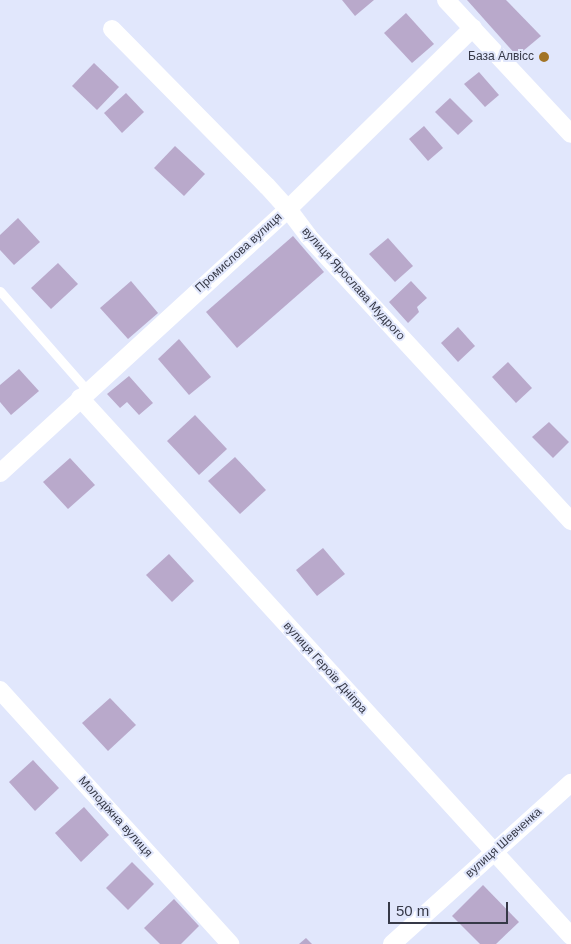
<!DOCTYPE html>
<html>
<head>
<meta charset="utf-8">
<style>
  body { margin:0 }
  #map { position:relative; width:571px; height:944px; overflow:hidden; background:#e1e7fc; font-family:Helvetica,sans-serif }
  div>[style] { position:absolute }
  [style*='--x'] { left:calc(var(--x)*1px); top:calc(var(--y)*1px); width:calc(var(--w)*1px); rotate:calc(var(--a)*1deg) }
  .building>* { inset:0; background:#b9a9cb }
  .service>* { height:9px; margin:-4.5px; padding:0 4.5px; transform-origin:4.5px; border-radius:4.5px; background:#fff }
  .minor>* { height:18px; margin:-9px; padding:0 9px; transform-origin:9px; border-radius:9px; background:#fff }
  .dots>* { width:14px; height:14px; translate:-50% -50%; box-sizing:border-box; border:2px solid #e1e7fc; border-radius:50% }
  span { translate:-50% -50%; white-space:nowrap; text-align:center; line-height:1.15; -webkit-text-stroke:4px #e1e7fc; paint-order:stroke }
  .poi-label { font-size:12px; color:#363947 }
  .right { translate:-100% -50%; text-align:right }
  .street-label { font-size:12px; color:#363947 }
  .scale { position:absolute; left:388px; top:902px; width:120px; height:22px; box-sizing:border-box; border:2px solid #363947; border-top:0; padding-left:6px; font-size:15px; line-height:18px; white-space:nowrap; color:#363947; -webkit-text-stroke:4px #e1e7fc; paint-order:stroke }
</style>
</head>
<body>
<div id="map">
  <div class="building">
    <i style="clip-path:polygon(342px 0,374px 0,355px 16px)"></i>
    <i style="clip-path:polygon(467px 0,506px 0,541px 36px,517px 56px)"></i>
    <i style="clip-path:polygon(406px 13px,434px 44px,412px 63px,384px 33px)"></i>
    <i style="clip-path:polygon(94px 63px,119px 87px,97px 110px,72px 86px)"></i>
    <i style="clip-path:polygon(479px 72px,499px 95px,485px 107px,464px 84px)"></i>
    <i style="clip-path:polygon(126px 93px,144px 112px,122px 133px,104px 113px)"></i>
    <i style="clip-path:polygon(450px 98px,473px 121px,458px 135px,435px 112px)"></i>
    <i style="clip-path:polygon(424px 126px,443px 148px,428px 161px,409px 139px)"></i>
    <i style="clip-path:polygon(175px 146px,205px 174px,184px 196px,154px 168px)"></i>
    <i style="clip-path:polygon(18px 218px,40px 242px,14px 265px,0 250px,0 235px)"></i>
    <i style="clip-path:polygon(293px 236px,324px 272px,237px 348px,206px 312px)"></i>
    <i style="clip-path:polygon(388px 238px,413px 266px,395px 282px,369px 254px)"></i>
    <i style="clip-path:polygon(58px 263px,78px 284px,51px 309px,31px 288px)"></i>
    <i style="clip-path:polygon(131px 281px,158px 313px,128px 339px,100px 308px)"></i>
    <i style="clip-path:polygon(411px 281px,427px 298px,417px 307px,419px 312px,408px 323px,389px 302px)"></i>
    <i style="clip-path:polygon(458px 327px,475px 346px,458px 362px,441px 343px)"></i>
    <i style="clip-path:polygon(179px 339px,211px 377px,189px 395px,158px 359px)"></i>
    <i style="clip-path:polygon(508px 362px,532px 388px,516px 403px,492px 377px)"></i>
    <i style="clip-path:polygon(19px 369px,39px 391px,11px 415px,0 402px,0 385px)"></i>
    <i style="clip-path:polygon(129px 376px,153px 403px,139px 415px,127px 402px,120px 408px,107px 394px)"></i>
    <i style="clip-path:polygon(195px 415px,227px 449px,199px 475px,167px 441px)"></i>
    <i style="clip-path:polygon(549px 422px,569px 442px,553px 458px,532px 437px)"></i>
    <i style="clip-path:polygon(235px 457px,266px 490px,240px 514px,208px 481px)"></i>
    <i style="clip-path:polygon(70px 458px,95px 485px,68px 509px,43px 482px)"></i>
    <i style="clip-path:polygon(323px 548px,345px 574px,317px 596px,296px 570px)"></i>
    <i style="clip-path:polygon(169px 554px,194px 581px,172px 602px,146px 575px)"></i>
    <i style="clip-path:polygon(110px 698px,136px 725px,108px 751px,82px 723px)"></i>
    <i style="clip-path:polygon(33px 760px,59px 788px,35px 811px,9px 782px)"></i>
    <i style="clip-path:polygon(84px 807px,109px 835px,81px 862px,55px 833px)"></i>
    <i style="clip-path:polygon(132px 862px,154px 884px,128px 910px,106px 888px)"></i>
    <i style="clip-path:polygon(483px 885px,519px 922px,496px 944px,480px 944px,452px 916px)"></i>
    <i style="clip-path:polygon(174px 899px,199px 926px,181px 944px,160px 944px,144px 928px)"></i>
    <i style="clip-path:polygon(306px 938px,312px 944px,299px 944px)"></i>
  </div>
  <div class="service">
    <i style="--x:0;--y:291;--w:133;--a:48.7"></i>
  </div>
  <div class="minor">
    <i style="--x:446;--y:0;--w:183;--a:47"></i>
    <i style="--x:112;--y:29;--w:221;--a:45.4"></i>
    <i style="--x:267;--y:186;--w:31;--a:48"></i>
    <i style="--x:288;--y:209;--w:34;--a:53"></i>
    <i style="--x:308;--y:236;--w:388;--a:47.3"></i>
    <i style="--x:80;--y:398;--w:728;--a:47.62"></i>
    <i style="--x:0;--y:473;--w:391;--a:-42.5"></i>
    <i style="--x:288;--y:209;--w:259;--a:-44.4"></i>
    <i style="--x:0;--y:690;--w:343;--a:47.8"></i>
    <i style="--x:392;--y:944;--w:241;--a:-42"></i>
  </div>
  <div class="dots">
    <i style="left:544px;top:57px;background:#a27426"></i>
  </div>
  <div class="poi-label">
    <span class="right" style="left:534px;top:57px">База Алвісс</span>
  </div>
  <div class="street-label">
    <span style="left:239px;top:253px;rotate:-42deg">Промислова вулиця</span>
    <span style="left:353px;top:284px;rotate:48deg">вулиця Ярослава Мудрого</span>
    <span style="left:325px;top:668px;rotate:48deg">вулиця Героїв Дніпра</span>
    <span style="left:115px;top:817px;rotate:48deg">Молодіжна вулиця</span>
    <span style="left:504px;top:843px;rotate:-42deg">вулиця Шевченка</span>
  </div>
  <div class="scale">50 m</div>
</div>
</body>
</html>
